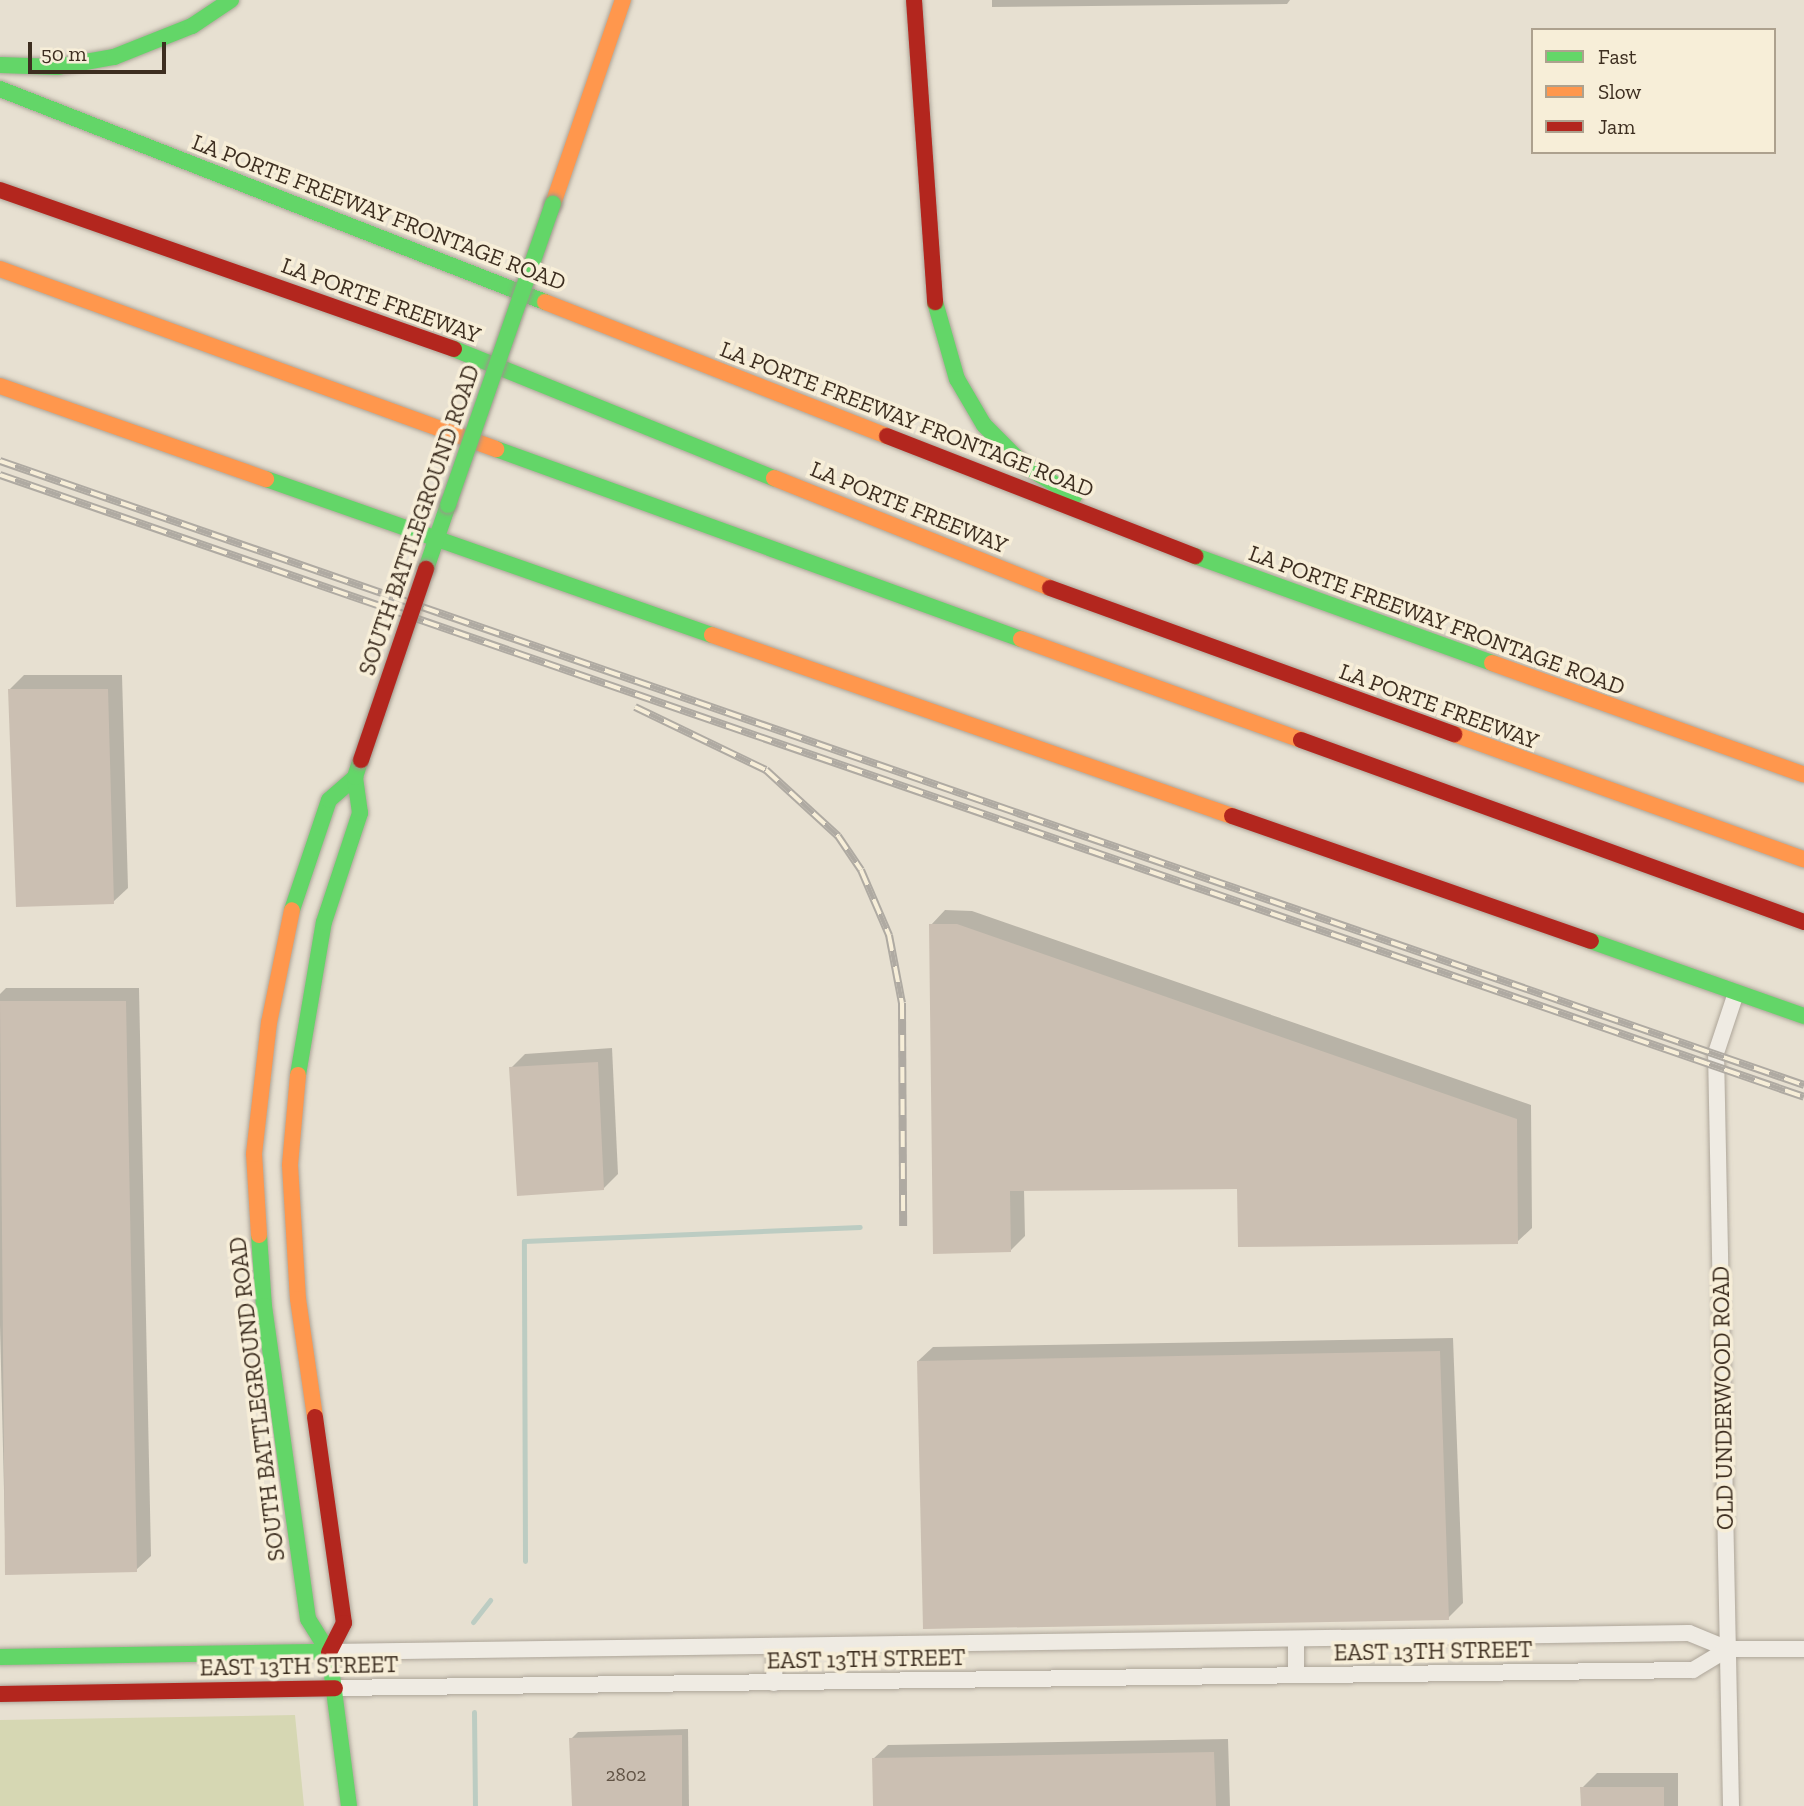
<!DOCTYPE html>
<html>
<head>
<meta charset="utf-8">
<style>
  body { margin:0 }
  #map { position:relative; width:1804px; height:1806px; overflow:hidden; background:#e7e0d1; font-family:"Zilla Slab",serif }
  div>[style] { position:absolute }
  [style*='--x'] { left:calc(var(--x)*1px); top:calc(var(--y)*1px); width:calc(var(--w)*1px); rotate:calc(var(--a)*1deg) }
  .green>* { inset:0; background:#d6d7b3 }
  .shadow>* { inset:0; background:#0003 }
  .stream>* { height:5px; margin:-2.5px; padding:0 2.5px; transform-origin:2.5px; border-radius:2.5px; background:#bcccc2 }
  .building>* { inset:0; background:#cbbfb2 }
  .roads { filter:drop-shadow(0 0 2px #ada599) drop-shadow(0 0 2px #ada599) }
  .street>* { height:16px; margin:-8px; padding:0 8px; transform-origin:8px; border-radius:8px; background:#efebe3 }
  .fast>* { height:16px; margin:-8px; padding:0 8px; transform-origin:8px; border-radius:8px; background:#63d668 }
  .slow>* { height:16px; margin:-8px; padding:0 8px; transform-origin:8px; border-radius:8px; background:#ff974d }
  .jam>* { height:16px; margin:-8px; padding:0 8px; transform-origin:8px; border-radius:8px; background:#b3261e }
  .rail>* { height:8px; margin-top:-4px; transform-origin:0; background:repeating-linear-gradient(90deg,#f7eed8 0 16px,#afaaa2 0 32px); box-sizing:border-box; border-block:2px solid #afaaa2 }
  .bridges { filter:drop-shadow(0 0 2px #9c958a) drop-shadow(0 0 2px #9c958a) }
  .fast-bridge>* { height:16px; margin:-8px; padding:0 8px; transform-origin:8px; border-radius:8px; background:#63d668 }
  .jam-bridge>* { height:16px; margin:-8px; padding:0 8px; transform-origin:8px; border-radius:8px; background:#b3261e }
  span { translate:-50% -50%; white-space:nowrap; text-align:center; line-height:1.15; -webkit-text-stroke:7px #f7eed8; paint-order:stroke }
  .number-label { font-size:19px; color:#605244 }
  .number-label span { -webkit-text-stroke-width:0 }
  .street-label { font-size:23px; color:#3d2e20 }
  .legend { position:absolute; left:1531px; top:28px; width:245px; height:126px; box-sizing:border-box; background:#f7eed8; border:2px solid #ada18e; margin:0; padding:9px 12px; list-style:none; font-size:21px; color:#3d2e20 }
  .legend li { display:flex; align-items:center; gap:14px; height:35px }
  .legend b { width:35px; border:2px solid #ada18e }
  .scale { position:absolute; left:28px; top:42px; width:138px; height:32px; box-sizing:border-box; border:4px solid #3d2e20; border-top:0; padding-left:9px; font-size:21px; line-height:24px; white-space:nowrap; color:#3d2e20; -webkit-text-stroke:5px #f7eed8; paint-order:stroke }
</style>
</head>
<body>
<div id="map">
  <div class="green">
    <i style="clip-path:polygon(295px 1715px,304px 1806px,0 1806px,0 1720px)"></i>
  </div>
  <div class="shadow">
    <i style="clip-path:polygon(992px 0,1290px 0,1287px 4px,992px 7px)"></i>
    <i style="clip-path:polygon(24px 675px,122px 675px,128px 888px,113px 902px,9px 690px)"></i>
    <i style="clip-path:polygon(945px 910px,972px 911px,1531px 1105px,1532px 1228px,1517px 1242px,1239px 1187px,1024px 1189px,1025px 1236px,1011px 1250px,931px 925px)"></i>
    <i style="clip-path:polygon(6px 988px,139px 988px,151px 1556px,136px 1570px,6px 1573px,0 1325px,0 994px)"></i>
    <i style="clip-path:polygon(612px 1048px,618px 1174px,603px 1189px,511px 1068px,525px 1054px)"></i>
    <i style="clip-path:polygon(1453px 1338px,1463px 1603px,1448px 1618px,918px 1361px,933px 1347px)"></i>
    <i style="clip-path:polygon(688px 1729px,689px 1806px,574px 1806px,571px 1739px,578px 1732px)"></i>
    <i style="clip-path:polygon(1228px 1739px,1230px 1806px,874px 1806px,873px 1759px,888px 1745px)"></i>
    <i style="clip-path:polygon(1597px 1773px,1678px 1773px,1678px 1806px,1583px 1806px,1582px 1788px)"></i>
  </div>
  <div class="stream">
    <i style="--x:525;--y:1561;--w:320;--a:-90.2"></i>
    <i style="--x:524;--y:1241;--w:336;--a:-2.4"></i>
    <i style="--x:473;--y:1622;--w:28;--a:-52"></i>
    <i style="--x:474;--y:1712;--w:94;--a:89.4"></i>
  </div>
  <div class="building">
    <i style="clip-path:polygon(8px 689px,108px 689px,114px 904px,16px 907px)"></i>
    <i style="clip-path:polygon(929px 924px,957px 924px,1517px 1119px,1518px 1244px,1238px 1247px,1237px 1189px,1010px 1191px,1011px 1252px,933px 1254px)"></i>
    <i style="clip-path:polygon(0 1001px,126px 1001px,137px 1572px,5px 1575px)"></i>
    <i style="clip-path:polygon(598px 1062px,604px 1190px,517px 1196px,509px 1067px)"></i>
    <i style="clip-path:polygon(1440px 1351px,1449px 1620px,923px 1629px,917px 1361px)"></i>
    <i style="clip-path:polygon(682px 1735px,682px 1806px,572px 1806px,569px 1738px)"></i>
    <i style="clip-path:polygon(1214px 1752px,1216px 1806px,873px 1806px,872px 1758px)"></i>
    <i style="clip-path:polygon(1580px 1787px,1664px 1787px,1664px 1806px,1581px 1806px)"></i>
  </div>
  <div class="roads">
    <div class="street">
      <i style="--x:1296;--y:1639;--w:36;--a:90"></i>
      <i style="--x:329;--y:1652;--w:1360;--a:-0.8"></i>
      <i style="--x:1689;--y:1633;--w:42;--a:22.3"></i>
      <i style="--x:1728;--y:1649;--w:76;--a:0"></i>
      <i style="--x:774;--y:1683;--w:37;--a:-88"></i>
      <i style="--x:335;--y:1688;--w:1358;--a:-0.76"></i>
      <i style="--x:1693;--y:1670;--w:41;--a:-31"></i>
      <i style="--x:1731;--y:1806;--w:753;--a:-91.14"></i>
      <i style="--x:1716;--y:1053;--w:63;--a:-71.6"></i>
    </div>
    <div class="fast">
      <i style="--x:0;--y:65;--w:57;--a:2"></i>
      <i style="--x:57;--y:67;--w:58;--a:-10"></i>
      <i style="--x:114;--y:57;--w:84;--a:-21.7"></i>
      <i style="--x:192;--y:26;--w:47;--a:-33.7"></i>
      <i style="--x:0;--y:89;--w:585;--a:21.35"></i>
      <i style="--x:935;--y:302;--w:80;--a:74.1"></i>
      <i style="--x:957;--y:379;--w:53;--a:59.6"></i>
      <i style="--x:984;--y:425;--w:57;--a:45"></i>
      <i style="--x:1024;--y:465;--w:59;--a:31.8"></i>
      <i style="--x:454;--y:349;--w:345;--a:22"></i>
      <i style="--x:496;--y:449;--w:558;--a:19.9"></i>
      <i style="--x:266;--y:479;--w:472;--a:19.3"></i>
      <i style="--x:1195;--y:556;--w:316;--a:19.8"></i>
      <i style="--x:426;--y:569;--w:68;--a:-71"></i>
      <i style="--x:292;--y:910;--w:116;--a:-71.4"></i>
      <i style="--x:329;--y:800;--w:35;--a:-41"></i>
      <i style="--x:1591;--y:941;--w:226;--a:19.4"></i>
      <i style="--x:298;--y:1075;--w:155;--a:-80.4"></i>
      <i style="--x:324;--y:922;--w:115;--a:-71.7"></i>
      <i style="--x:360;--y:813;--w:36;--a:-98"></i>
      <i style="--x:355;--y:777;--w:13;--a:-72"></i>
      <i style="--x:259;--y:1235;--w:71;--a:86"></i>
      <i style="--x:264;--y:1306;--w:316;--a:82"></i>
      <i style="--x:308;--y:1619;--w:39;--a:58"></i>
      <i style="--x:329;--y:1652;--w:155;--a:82.6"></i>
      <i style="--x:0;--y:1657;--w:329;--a:-0.9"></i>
    </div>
    <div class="slow">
      <i style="--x:553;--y:204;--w:216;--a:-71.1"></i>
      <i style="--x:0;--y:269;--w:528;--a:19.95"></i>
      <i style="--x:545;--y:302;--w:367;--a:21.4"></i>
      <i style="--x:0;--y:386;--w:282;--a:19.3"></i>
      <i style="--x:774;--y:478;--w:297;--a:21.7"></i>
      <i style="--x:712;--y:635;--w:551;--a:19.19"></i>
      <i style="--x:1021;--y:639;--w:298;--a:19.8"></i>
      <i style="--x:1492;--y:663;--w:331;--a:19.7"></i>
      <i style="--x:1454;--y:734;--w:372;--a:19.7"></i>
      <i style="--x:298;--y:1075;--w:90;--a:95.1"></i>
      <i style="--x:290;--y:1165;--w:134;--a:86.6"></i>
      <i style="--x:298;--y:1299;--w:119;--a:81.8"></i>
      <i style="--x:259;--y:1235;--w:81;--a:-93.5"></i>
      <i style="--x:254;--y:1154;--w:132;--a:-83.5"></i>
      <i style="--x:269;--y:1023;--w:115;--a:-78.5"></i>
    </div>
    <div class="jam">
      <i style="--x:914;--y:0;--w:303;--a:86"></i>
      <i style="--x:0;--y:190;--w:481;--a:19.3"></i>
      <i style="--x:887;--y:436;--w:331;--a:21.3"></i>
      <i style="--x:1050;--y:588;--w:430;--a:19.9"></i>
      <i style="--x:1301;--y:740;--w:535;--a:19.89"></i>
      <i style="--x:1232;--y:816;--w:380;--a:19.2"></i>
      <i style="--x:315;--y:1417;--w:208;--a:82"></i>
      <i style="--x:344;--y:1623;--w:33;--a:117"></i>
      <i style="--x:0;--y:1694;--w:335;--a:-1"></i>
    </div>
  </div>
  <div class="rail">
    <i style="--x:0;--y:461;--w:1909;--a:19.08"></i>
    <i style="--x:0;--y:475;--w:1908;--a:19.02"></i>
    <i style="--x:635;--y:707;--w:145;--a:25.7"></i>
    <i style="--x:766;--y:770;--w:98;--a:42.5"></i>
    <i style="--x:838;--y:836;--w:41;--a:55.9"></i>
    <i style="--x:861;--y:870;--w:71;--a:66.7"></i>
    <i style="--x:889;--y:935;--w:69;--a:79.2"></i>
    <i style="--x:902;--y:1003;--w:223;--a:89.7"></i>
  </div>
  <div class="bridges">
    <div class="fast-bridge">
      <i style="--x:448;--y:505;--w:319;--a:-70.8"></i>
    </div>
    <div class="jam-bridge">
      <i style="--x:361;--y:760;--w:202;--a:-71.2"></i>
    </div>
  </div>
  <div class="number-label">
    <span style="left:626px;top:1775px">2802</span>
  </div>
  <div class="street-label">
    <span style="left:379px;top:212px;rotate:21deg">LA PORTE FREEWAY FRONTAGE ROAD</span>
    <span style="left:381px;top:300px;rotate:20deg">LA PORTE FREEWAY</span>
    <span style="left:907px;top:419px;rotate:21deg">LA PORTE FREEWAY FRONTAGE ROAD</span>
    <span style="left:909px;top:507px;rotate:22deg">LA PORTE FREEWAY</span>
    <span style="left:419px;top:520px;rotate:-71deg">SOUTH BATTLEGROUND ROAD</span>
    <span style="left:1437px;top:620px;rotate:20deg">LA PORTE FREEWAY FRONTAGE ROAD</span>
    <span style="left:1439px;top:706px;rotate:20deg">LA PORTE FREEWAY</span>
    <span style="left:1723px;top:1398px;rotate:-91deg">OLD UNDERWOOD ROAD</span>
    <span style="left:257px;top:1399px;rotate:-97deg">SOUTH BATTLEGROUND ROAD</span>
    <span style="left:1433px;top:1651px;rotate:-1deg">EAST 13TH STREET</span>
    <span style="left:866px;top:1659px;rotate:-1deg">EAST 13TH STREET</span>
    <span style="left:299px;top:1666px;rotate:-1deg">EAST 13TH STREET</span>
  </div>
  <ul class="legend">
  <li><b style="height:9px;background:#63d668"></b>Fast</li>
  <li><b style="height:9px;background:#ff974d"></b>Slow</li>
  <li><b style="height:9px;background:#b3261e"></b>Jam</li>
  </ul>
  <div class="scale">50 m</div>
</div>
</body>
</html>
